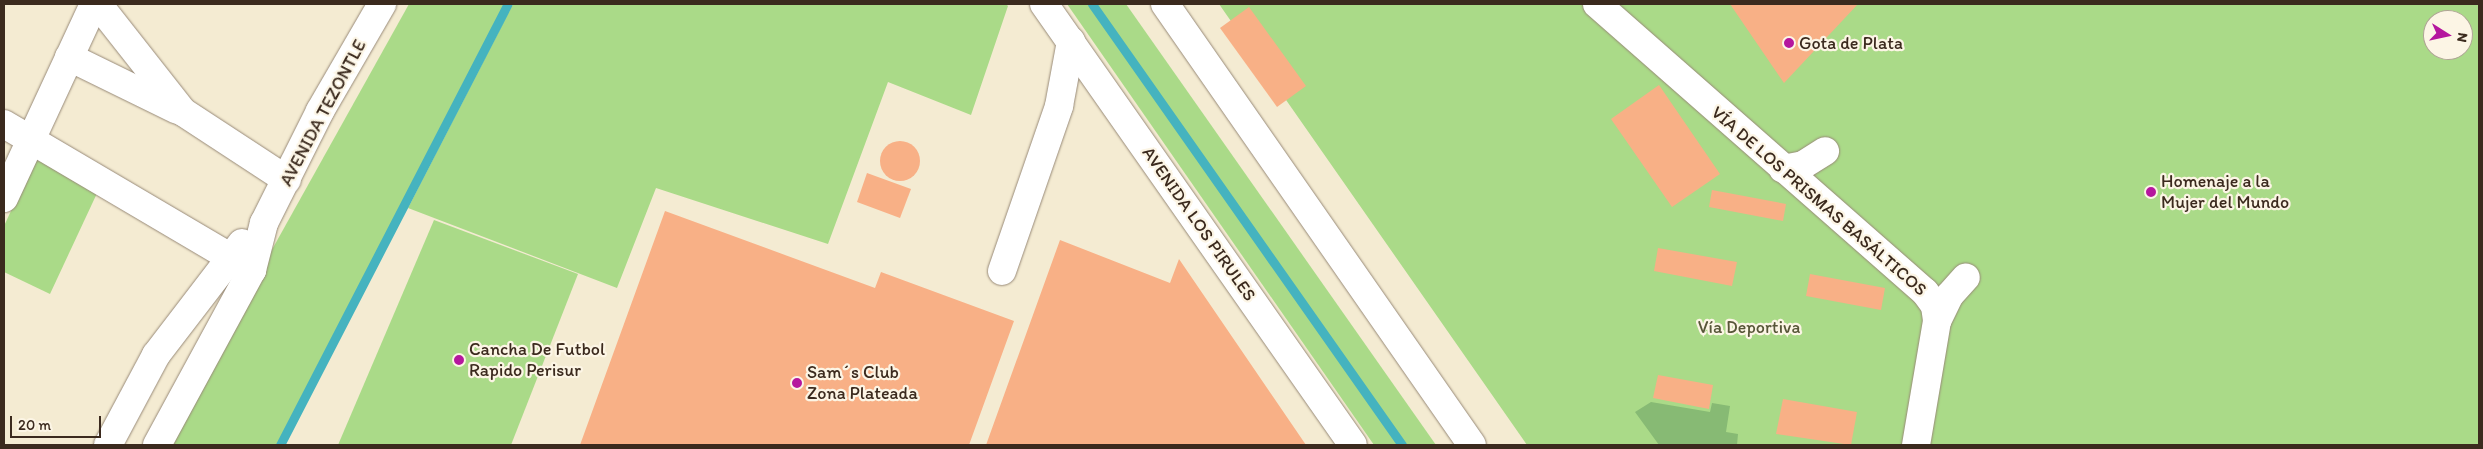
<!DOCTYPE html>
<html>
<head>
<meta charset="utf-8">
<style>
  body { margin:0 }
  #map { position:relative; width:2483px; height:449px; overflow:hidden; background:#f4ebd2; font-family:Itim,sans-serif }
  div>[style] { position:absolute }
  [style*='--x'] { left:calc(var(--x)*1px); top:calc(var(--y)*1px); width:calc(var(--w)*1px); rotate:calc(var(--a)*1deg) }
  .green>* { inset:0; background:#aada88 }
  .forest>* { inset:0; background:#87ba74 }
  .stream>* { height:9px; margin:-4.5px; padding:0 4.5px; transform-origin:4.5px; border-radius:4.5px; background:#45b3bf }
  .building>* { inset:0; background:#f8b086 }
  .round { border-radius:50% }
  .roads { filter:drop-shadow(0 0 1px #988a78) drop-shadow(0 0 1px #988a78) }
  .minor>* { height:28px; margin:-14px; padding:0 14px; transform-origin:14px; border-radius:14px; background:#fff }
  .dots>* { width:14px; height:14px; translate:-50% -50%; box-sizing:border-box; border:2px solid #fcf5e5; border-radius:50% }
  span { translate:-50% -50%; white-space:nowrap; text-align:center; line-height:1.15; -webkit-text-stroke:4.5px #fcf5e5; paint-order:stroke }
  .poi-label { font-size:18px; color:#3b2a1e }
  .left { translate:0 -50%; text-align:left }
  .street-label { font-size:18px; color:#3b2a1e }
  .park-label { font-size:18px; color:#575638 }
  .frame { position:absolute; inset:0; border:5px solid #3b2a1e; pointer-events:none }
  .north { position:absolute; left:2423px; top:10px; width:50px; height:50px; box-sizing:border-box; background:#fcf5e5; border:1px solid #afa495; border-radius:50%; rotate:100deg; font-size:14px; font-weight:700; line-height:20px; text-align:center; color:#3b2a1e }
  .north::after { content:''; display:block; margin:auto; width:18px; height:22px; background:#b5179e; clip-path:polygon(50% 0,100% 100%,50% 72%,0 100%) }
  .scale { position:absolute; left:10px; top:416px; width:91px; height:22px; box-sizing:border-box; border:2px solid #3b2a1e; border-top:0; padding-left:6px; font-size:15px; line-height:18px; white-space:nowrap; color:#3b2a1e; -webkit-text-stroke:4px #fcf5e5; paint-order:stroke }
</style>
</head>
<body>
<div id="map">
  <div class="green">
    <i style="clip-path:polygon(409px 4px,508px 4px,280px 445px,163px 445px)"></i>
    <i style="clip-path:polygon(513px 4px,1006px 4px,1008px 6px,971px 115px,888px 82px,828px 244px,656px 188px,617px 288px,408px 208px)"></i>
    <i style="clip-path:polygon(1067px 4px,1126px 4px,1436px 445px,1374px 445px)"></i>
    <i style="clip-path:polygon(evenodd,1219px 4px,2479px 4px,2479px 445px,1527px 445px,1219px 4px,2433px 20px,2463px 20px,2463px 50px,2433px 50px,2433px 20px)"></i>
    <i style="clip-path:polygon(35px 159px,99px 189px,50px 294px,4px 272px,4px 226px)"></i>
    <i style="clip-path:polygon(434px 220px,578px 274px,511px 445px,338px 445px)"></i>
  </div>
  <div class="forest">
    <i style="clip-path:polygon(1651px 402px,1710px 412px,1712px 403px,1730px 406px,1726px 432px,1738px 434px,1737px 445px,1659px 445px,1635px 412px)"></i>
  </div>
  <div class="stream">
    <i style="--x:1092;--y:4;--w:539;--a:54.89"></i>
    <i style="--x:280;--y:445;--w:496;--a:-62.7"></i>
  </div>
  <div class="building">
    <i style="clip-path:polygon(1730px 4px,1858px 4px,1784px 83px)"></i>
    <i style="clip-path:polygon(1249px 7px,1306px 86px,1277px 107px,1220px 28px)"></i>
    <i style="clip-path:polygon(1659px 85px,1720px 174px,1672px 207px,1611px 119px)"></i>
    <i class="round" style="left:880px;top:141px;width:40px;height:40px"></i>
    <i style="clip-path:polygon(867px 173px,911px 189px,900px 218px,857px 202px)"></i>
    <i style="clip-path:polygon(1712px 190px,1786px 204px,1783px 221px,1709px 207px)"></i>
    <i style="clip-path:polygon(665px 211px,875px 288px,881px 272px,1014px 321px,969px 445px,580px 445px)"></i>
    <i style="clip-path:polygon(1060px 240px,1170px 283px,1179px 259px,1306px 445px,986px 445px)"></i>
    <i style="clip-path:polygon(1658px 248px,1737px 262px,1732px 286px,1654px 271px)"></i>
    <i style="clip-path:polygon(1810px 274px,1885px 288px,1881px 310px,1806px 296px)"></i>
    <i style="clip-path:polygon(1658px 375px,1713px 385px,1709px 409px,1653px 398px)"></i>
    <i style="clip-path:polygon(1783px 399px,1857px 412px,1851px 445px,1776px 434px)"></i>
  </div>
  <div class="roads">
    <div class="minor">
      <i style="--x:98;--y:4;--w:137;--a:51.8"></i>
      <i style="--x:183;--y:112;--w:124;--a:33.2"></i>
      <i style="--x:1044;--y:4;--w:538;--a:54.98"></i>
      <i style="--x:1165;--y:4;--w:537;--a:55.16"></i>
      <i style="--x:1597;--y:4;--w:436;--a:41.3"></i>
      <i style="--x:1925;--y:292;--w:17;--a:54"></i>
      <i style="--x:1935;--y:306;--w:15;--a:82"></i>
      <i style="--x:1937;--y:321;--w:126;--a:99.6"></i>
      <i style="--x:69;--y:57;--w:120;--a:26.1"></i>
      <i style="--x:4;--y:124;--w:288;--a:30.5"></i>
      <i style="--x:1783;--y:169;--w:20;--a:-11"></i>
      <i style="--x:1803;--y:165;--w:26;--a:-32"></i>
      <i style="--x:4;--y:198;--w:214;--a:-65.1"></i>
      <i style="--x:1002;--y:271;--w:175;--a:-70.9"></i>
      <i style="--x:1059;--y:106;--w:66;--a:-79.5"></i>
      <i style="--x:1937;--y:321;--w:28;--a:-64"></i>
      <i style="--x:1949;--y:296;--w:25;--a:-48"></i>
      <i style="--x:108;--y:445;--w:102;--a:-61.9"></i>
      <i style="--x:156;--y:355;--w:141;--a:-52.5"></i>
      <i style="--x:157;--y:445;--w:199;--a:-61.5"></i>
      <i style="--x:252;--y:270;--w:49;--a:-75.7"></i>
      <i style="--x:264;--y:223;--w:125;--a:-63.4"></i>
      <i style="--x:320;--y:111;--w:124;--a:-59.9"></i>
    </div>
  </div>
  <div class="dots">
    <i style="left:1789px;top:43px;background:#b5179e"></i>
    <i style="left:2151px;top:192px;background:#b5179e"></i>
    <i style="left:459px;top:360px;background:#b5179e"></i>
    <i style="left:797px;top:383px;background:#b5179e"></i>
  </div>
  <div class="poi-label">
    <span class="left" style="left:1799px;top:43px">Gota de Plata</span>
    <span class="left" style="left:2161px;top:192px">Homenaje a la<br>Mujer del Mundo</span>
    <span class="left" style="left:469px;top:360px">Cancha De Futbol<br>Rapido Perisur</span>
    <span class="left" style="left:807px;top:383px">Sam´s Club<br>Zona Plateada</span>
  </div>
  <div class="street-label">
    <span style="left:323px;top:113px;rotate:-62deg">AVENIDA TEZONTLE</span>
    <span style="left:1819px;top:201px;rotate:41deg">VÍA DE LOS PRISMAS BASÁLTICOS</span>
    <span style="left:1199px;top:224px;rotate:55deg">AVENIDA LOS PIRULES</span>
  </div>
  <div class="park-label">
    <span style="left:1749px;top:327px">Vía Deportiva</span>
  </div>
  <div class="frame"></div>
  <div class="north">N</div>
  <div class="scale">20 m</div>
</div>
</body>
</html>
